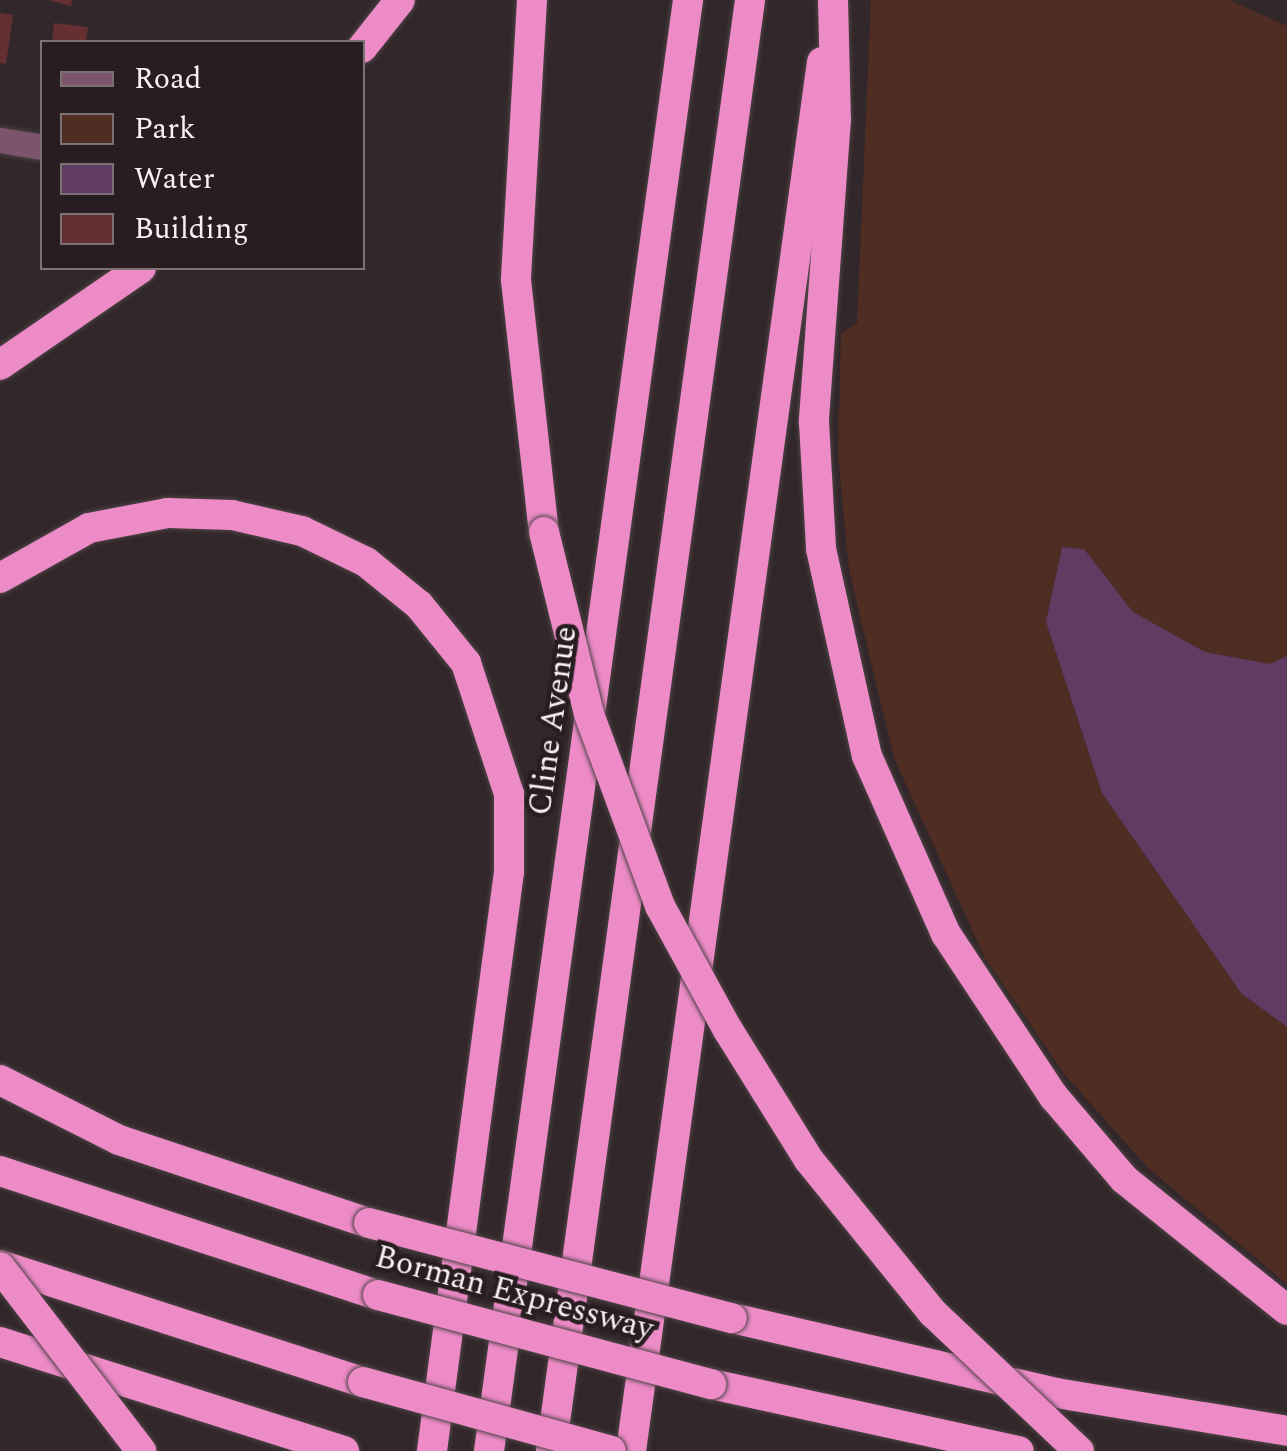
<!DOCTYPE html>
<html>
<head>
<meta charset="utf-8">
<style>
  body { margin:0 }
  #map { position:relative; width:1287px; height:1451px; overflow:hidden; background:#32272a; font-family:Spectral,serif }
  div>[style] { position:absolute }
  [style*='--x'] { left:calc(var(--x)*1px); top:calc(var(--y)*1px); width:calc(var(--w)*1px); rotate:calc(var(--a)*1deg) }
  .green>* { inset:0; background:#502d23 }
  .water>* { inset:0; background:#603b62 }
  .building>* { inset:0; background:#662f31 }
  .roads { filter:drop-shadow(0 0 2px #4e4346) drop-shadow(0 0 2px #4e4346) }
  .minor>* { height:25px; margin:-12.5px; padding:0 12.5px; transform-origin:12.5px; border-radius:12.5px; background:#7c546c }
  .highway>* { height:30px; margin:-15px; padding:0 15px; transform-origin:15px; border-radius:15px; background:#ed8bc7 }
  .bridges { filter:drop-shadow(0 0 2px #4e4346) drop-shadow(0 0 2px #4e4346) }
  .highway-bridge>* { height:30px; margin:-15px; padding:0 15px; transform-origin:15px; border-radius:15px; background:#ed8bc7 }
  span { translate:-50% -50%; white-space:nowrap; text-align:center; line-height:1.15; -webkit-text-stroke:9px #281d20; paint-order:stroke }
  .street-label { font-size:32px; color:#f9f1f3 }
  .legend { position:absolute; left:40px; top:40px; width:325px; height:230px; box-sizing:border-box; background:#281d20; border:2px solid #7c7274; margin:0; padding:12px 18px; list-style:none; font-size:30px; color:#f9f1f3 }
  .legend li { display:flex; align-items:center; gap:20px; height:50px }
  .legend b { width:50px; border:2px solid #7c7274 }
</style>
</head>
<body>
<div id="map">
  <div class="green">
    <i style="clip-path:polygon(871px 0,1229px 0,1287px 26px,1287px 656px,1270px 665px,1205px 652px,1133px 612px,1084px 549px,1062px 547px,1046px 622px,1102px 793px,1241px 993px,1287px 1027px,1287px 1284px,1148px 1168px,1065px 1075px,985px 958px,894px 758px,849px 570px,838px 455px,841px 333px,857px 324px)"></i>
  </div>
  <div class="water">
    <i style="clip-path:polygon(1062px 547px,1084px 549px,1133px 612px,1205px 652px,1270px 664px,1287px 656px,1287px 1027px,1241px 993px,1102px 793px,1046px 622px)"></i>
  </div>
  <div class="building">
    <i style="clip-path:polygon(48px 0,72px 0,71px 6px)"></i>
    <i style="clip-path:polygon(0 13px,13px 15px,6px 64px,0 63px)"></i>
    <i style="clip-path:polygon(54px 23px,88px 27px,86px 42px,52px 42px)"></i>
  </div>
  <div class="roads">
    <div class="minor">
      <i style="--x:0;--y:140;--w:43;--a:9.5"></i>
    </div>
    <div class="highway">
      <i style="--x:532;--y:0;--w:280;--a:93.3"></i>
      <i style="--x:516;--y:280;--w:254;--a:83.7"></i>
      <i style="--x:833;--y:0;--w:119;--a:88.6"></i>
      <i style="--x:836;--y:119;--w:304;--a:94.2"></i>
      <i style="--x:814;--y:422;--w:127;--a:86.8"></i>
      <i style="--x:821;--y:549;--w:212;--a:77.5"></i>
      <i style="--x:867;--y:756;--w:195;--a:66.1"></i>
      <i style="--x:946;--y:934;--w:196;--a:56.5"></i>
      <i style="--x:1054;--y:1097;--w:108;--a:49.5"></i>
      <i style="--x:1124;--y:1179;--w:209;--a:38.8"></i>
      <i style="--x:362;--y:48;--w:61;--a:-51.6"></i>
      <i style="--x:0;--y:365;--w:171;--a:-34.5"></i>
      <i style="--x:0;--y:578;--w:102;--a:-29.3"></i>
      <i style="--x:89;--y:528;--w:80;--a:-10.8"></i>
      <i style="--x:168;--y:513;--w:64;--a:1.8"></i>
      <i style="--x:232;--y:515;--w:72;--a:12.9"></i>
      <i style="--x:302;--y:531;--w:71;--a:25.8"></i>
      <i style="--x:366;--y:562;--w:68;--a:39.1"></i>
      <i style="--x:419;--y:605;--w:75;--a:51"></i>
      <i style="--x:466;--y:663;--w:138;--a:71.8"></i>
      <i style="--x:509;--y:794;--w:78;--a:90"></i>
      <i style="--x:509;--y:872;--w:584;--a:97.58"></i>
      <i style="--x:0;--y:1080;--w:133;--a:26.8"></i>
      <i style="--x:119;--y:1140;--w:263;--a:18.4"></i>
      <i style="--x:0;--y:1171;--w:398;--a:18.2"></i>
      <i style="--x:0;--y:1265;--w:381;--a:17.9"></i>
      <i style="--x:732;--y:1318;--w:333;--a:13"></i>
      <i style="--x:1056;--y:1393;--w:234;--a:9.3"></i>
      <i style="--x:0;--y:1342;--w:361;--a:17.6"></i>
      <i style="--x:711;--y:1384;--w:315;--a:12.3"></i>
      <i style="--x:489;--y:1451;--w:1465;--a:-82.19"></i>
      <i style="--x:551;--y:1451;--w:1465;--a:-82.19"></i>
      <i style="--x:631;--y:1451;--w:1402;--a:-82.17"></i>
    </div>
  </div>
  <div class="bridges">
    <div class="highway-bridge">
      <i style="--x:544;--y:532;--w:187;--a:76.1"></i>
      <i style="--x:589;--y:714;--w:205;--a:69.7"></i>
      <i style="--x:660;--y:906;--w:141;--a:61.3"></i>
      <i style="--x:728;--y:1030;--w:153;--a:58.1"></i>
      <i style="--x:809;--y:1160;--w:197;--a:51"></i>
      <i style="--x:933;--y:1313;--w:201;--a:43.4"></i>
      <i style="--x:369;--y:1223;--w:375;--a:14.7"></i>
      <i style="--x:0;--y:1267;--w:232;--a:52.5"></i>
      <i style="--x:378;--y:1295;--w:345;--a:15"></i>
      <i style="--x:363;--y:1382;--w:257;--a:15.5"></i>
    </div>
  </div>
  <div class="street-label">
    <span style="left:554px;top:721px;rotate:-82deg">Cline Avenue</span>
    <span style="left:514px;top:1294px;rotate:15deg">Borman Expressway</span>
  </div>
  <ul class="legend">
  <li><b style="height:12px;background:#7c546c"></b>Road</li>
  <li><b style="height:28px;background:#502d23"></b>Park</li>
  <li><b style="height:28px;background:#603b62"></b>Water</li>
  <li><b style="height:28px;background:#662f31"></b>Building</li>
  </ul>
</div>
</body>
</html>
